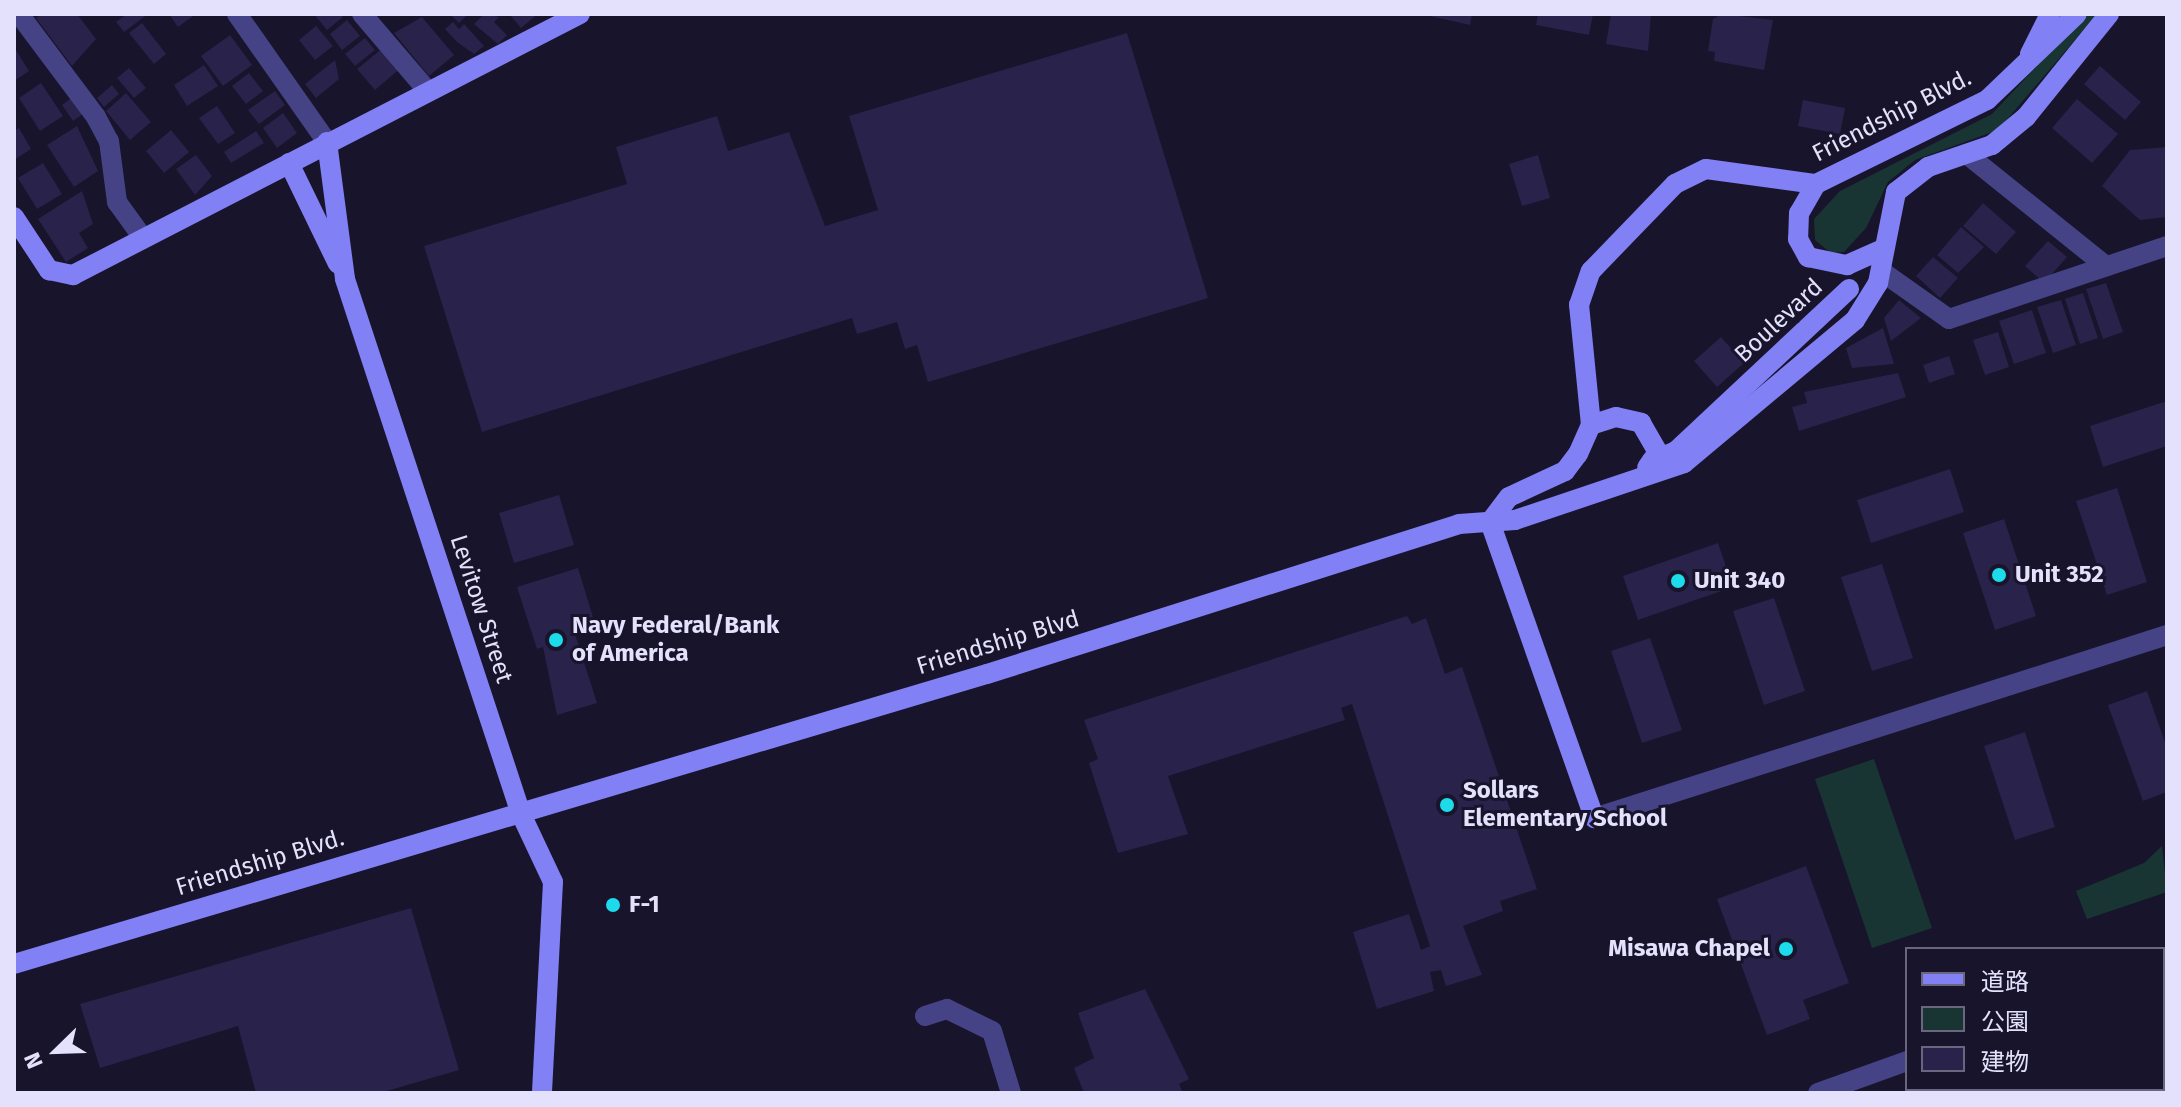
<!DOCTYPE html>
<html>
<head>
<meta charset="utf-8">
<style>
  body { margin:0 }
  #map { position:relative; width:2181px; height:1107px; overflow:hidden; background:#18142b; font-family:"Fira Sans","Noto Sans JP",sans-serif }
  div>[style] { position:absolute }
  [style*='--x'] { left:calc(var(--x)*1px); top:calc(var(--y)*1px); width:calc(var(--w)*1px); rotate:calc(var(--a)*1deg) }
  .green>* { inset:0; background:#183533 }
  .building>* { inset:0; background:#29224a }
  .street>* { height:20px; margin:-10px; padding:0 10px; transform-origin:10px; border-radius:10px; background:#454386 }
  .secondary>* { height:20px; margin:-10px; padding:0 10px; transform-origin:10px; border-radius:10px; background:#8180f4 }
  .dots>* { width:22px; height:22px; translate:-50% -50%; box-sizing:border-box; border:4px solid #18142b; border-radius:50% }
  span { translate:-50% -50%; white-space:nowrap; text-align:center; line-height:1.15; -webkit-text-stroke:6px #18142b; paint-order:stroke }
  .street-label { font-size:24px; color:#e3e1fc }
  .poi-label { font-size:24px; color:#e3e1fc; font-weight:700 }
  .left { translate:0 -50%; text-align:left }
  .right { translate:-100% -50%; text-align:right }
  .frame { position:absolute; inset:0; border:16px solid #e3e1fc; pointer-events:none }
  .legend { position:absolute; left:1905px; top:947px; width:260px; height:144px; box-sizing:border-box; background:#18142b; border:2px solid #69667f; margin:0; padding:10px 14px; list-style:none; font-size:24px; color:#e3e1fc }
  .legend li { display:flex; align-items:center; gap:16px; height:40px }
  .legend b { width:40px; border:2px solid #69667f }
  .north { position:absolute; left:16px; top:1011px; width:80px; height:80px; -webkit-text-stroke:6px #18142b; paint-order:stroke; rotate:247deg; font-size:22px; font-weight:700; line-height:32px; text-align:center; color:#e3e1fc }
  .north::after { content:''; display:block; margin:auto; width:28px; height:36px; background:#e3e1fc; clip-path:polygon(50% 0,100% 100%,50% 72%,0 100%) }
</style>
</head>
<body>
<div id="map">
  <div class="green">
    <i style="clip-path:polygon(2086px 14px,2097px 14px,1998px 130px,1915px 160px,1888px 182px,1866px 228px,1844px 252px,1831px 253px,1815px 240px,1814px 219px,1840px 191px,1992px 114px)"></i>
    <i style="clip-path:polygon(1874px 759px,1932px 928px,1872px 948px,1815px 779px)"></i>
    <i style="clip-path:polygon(2162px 846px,2167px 892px,2087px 919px,2076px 891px,2144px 863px)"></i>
  </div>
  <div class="building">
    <i style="clip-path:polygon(42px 14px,77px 14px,96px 39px,72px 66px,36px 18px)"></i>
    <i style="clip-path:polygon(127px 14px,148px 14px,124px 32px,116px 22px)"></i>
    <i style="clip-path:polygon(169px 14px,196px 14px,178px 27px)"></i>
    <i style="clip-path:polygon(314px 14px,340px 14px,343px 17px,327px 30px)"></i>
    <i style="clip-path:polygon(450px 14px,468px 14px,459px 23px)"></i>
    <i style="clip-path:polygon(484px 14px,499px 17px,494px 22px,507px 35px,498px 44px,474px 24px)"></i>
    <i style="clip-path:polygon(509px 14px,538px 14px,521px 28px)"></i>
    <i style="clip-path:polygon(1421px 14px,1472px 14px,1470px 25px)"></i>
    <i style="clip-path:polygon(1538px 14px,1593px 14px,1589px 35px,1536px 25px)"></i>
    <i style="clip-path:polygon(1611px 14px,1651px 14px,1648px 51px,1606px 44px)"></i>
    <i style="clip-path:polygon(1722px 14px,1773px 20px,1764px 70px,1714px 61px,1715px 52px,1708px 51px,1713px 19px)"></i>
    <i style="clip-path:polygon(422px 17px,454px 55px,429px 76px,394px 33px)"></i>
    <i style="clip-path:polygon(347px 20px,360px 36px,342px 50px,330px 34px)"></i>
    <i style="clip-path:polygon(453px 22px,459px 29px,464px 24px,484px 46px,474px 54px,457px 42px,445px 29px)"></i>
    <i style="clip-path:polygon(142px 23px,166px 54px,154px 64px,129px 33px)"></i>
    <i style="clip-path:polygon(316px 26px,333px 46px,315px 60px,299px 40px)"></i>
    <i style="clip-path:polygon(1127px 33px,1208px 298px,928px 382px,917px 345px,905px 349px,897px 322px,857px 334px,852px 318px,482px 432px,424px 246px,627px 184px,616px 147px,717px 116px,728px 151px,789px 132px,825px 226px,878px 210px,849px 116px)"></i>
    <i style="clip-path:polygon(230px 35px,252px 65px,223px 86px,201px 56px)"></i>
    <i style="clip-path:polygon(365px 38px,375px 50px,355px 66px,345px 54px)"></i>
    <i style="clip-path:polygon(14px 47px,29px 71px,14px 81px)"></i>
    <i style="clip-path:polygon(384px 47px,402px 67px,375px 90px,357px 69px)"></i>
    <i style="clip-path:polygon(335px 60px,339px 79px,316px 98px,305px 84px)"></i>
    <i style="clip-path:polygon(204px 65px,218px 86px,187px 106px,174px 85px)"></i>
    <i style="clip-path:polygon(2100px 66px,2141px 102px,2125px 120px,2084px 84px)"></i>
    <i style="clip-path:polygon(129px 68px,146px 88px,134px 98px,117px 78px)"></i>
    <i style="clip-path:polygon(249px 73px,263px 91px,246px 104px,232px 86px)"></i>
    <i style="clip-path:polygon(41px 83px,63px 116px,40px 131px,19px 98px)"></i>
    <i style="clip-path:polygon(112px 85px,119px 94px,104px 107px,97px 98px)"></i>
    <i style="clip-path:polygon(275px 91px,285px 105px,259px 124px,248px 110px)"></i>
    <i style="clip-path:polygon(126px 93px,151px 122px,130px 140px,106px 111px)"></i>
    <i style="clip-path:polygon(74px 96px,86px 112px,73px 121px,62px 105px)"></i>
    <i style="clip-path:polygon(2077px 99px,2118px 134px,2092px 163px,2052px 128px)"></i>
    <i style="clip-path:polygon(1803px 100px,1845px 108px,1840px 134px,1798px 126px)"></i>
    <i style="clip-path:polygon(217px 106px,235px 133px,218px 144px,199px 118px)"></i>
    <i style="clip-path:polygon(283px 113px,297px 133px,277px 148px,263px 128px)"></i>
    <i style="clip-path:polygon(77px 126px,98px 171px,74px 187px,47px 145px)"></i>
    <i style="clip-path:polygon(19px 128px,31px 149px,14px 160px,14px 131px)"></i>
    <i style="clip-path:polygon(171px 130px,189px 152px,164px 173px,146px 151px)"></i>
    <i style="clip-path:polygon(256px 131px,264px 143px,231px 163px,224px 152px)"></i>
    <i style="clip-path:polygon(2167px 147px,2167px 217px,2140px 220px,2102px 186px,2130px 150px)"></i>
    <i style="clip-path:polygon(196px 155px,212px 176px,195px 195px,176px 169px)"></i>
    <i style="clip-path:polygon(1538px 155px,1550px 198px,1522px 206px,1509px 164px)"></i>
    <i style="clip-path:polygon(43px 163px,62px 194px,37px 209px,18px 178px)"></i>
    <i style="clip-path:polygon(82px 191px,93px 224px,79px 233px,88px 248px,66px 262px,38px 219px)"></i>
    <i style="clip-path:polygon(1983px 203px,2016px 232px,1996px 254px,1963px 226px)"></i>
    <i style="clip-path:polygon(1961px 227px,1984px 247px,1958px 273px,1937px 255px)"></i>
    <i style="clip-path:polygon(2048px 241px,2067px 257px,2044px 283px,2025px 266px)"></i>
    <i style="clip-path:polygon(1933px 257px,1958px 278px,1940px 298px,1916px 276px)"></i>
    <i style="clip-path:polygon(2106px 283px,2123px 332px,2103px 339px,2086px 289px)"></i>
    <i style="clip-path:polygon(2083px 293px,2098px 338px,2080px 344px,2065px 299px)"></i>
    <i style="clip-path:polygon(1899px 300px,1921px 318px,1891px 341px,1884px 318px)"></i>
    <i style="clip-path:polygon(2061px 300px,2076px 345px,2053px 353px,2037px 307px)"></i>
    <i style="clip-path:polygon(2032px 310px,2046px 353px,2014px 364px,1999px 321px)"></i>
    <i style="clip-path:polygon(1883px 328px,1894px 364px,1852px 368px,1846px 348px)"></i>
    <i style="clip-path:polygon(1998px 332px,2009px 367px,1985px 375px,1973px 340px)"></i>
    <i style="clip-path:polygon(1721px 337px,1744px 363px,1717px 387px,1694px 361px)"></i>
    <i style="clip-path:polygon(1949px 356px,1955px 374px,1929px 383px,1923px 365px)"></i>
    <i style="clip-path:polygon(1898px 373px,1906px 397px,1799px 431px,1792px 407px,1807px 403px,1804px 392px)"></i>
    <i style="clip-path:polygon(2167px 401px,2167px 446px,2103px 467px,2090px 426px)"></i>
    <i style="clip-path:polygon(1950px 469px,1964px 512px,1871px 543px,1857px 500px)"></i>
    <i style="clip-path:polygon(2117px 488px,2147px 582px,2107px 595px,2076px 501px)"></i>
    <i style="clip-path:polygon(559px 495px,574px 545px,514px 563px,499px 513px)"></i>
    <i style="clip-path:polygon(2004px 519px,2036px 616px,1995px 630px,1963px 533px)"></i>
    <i style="clip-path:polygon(1718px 543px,1733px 587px,1638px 620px,1623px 576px)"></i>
    <i style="clip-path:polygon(1882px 564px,1913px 658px,1872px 671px,1841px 577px)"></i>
    <i style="clip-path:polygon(578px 568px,596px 627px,575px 634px,597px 703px,557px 715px,543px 647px,537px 649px,517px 587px)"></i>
    <i style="clip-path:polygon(1774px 598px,1805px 691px,1764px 705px,1733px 611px)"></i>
    <i style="clip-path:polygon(1407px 616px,1412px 624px,1426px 618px,1445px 674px,1462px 667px,1537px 889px,1500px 901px,1503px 911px,1463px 926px,1482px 975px,1446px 986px,1441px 970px,1430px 972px,1434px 991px,1377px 1009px,1353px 932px,1409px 914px,1421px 950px,1430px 946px,1352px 704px,1341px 708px,1345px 720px,1168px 776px,1188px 834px,1118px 853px,1089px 763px,1098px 759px,1084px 720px)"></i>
    <i style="clip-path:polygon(1650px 638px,1682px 730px,1642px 743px,1611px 651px)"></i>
    <i style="clip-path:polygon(2147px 691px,2167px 748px,2167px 792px,2143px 801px,2108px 705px)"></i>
    <i style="clip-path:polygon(2025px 732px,2055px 827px,2015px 840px,1984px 746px)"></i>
    <i style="clip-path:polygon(1806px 866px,1849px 983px,1803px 1000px,1810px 1019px,1767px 1035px,1717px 899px)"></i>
    <i style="clip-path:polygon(411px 908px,459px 1070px,380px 1093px,256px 1093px,238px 1026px,100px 1068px,80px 1004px)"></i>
    <i style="clip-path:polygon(1145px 989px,1189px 1079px,1179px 1084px,1183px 1093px,1084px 1093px,1074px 1068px,1094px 1058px,1078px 1013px)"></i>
    <i style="clip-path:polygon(2106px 1089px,2142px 1089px,2147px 1093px,2103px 1093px)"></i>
  </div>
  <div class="street">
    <i style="--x:19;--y:14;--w:129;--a:53.2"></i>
    <i style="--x:96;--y:117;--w:27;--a:62"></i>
    <i style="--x:109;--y:141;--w:62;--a:82.5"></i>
    <i style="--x:117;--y:202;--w:44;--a:54.2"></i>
    <i style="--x:237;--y:14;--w:156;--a:54.9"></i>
    <i style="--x:362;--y:14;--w:100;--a:49.5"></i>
    <i style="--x:1969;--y:156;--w:176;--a:38.8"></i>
    <i style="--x:1881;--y:271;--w:83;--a:35.2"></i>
    <i style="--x:1949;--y:319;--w:230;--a:-18.5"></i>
    <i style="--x:1594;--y:818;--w:602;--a:-17.71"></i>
    <i style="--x:2163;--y:993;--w:4;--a:0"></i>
    <i style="--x:925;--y:1016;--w:23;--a:-18"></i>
    <i style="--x:947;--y:1009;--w:50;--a:26.1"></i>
    <i style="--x:992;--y:1031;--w:65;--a:73"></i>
    <i style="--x:1818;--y:1093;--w:95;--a:-19.8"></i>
    <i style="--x:2031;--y:1093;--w:5;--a:-53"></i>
  </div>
  <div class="secondary">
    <i style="--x:2030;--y:54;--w:45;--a:-63.4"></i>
    <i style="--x:327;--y:142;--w:138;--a:82.5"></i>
    <i style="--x:345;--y:279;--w:563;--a:71.79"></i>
    <i style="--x:521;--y:814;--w:75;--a:64.8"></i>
    <i style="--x:553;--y:882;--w:211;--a:93"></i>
    <i style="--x:289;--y:163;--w:112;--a:64.1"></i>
    <i style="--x:1816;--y:184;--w:34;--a:120"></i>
    <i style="--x:1799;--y:213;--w:26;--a:92"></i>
    <i style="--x:1798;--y:239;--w:21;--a:61"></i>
    <i style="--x:1808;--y:257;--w:40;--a:12"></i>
    <i style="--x:1847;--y:265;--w:39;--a:-24"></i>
    <i style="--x:14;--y:217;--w:64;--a:56.6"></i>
    <i style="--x:49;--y:270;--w:25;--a:12"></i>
    <i style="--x:73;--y:275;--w:570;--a:-27.24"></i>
    <i style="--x:1591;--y:425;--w:26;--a:-18"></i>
    <i style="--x:1616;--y:417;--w:26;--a:13"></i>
    <i style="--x:1641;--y:423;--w:34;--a:60"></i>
    <i style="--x:1658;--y:452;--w:19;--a:125"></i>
    <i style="--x:1651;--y:462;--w:27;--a:-24"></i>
    <i style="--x:1676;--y:451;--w:237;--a:-43.1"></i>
    <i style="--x:1490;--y:522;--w:31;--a:-53"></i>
    <i style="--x:1509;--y:497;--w:62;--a:-24.9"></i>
    <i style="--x:1565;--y:471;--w:21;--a:-53"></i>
    <i style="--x:1578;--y:454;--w:32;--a:-66"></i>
    <i style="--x:1591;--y:425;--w:121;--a:-95.7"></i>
    <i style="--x:1579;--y:305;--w:36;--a:-71"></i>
    <i style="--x:1591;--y:271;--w:121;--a:-46"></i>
    <i style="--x:1675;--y:184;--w:34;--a:-26"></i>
    <i style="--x:1706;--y:169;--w:111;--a:7.8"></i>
    <i style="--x:1816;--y:184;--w:191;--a:-26.2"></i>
    <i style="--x:1987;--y:100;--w:124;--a:-43.7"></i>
    <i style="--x:1490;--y:522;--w:314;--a:70.6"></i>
    <i style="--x:14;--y:964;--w:1015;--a:-16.6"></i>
    <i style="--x:987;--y:674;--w:495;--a:-17.6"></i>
    <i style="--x:1459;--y:524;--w:56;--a:-4.1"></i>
    <i style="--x:1515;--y:520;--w:178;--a:-18.6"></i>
    <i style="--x:1684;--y:463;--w:223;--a:-39.9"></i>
    <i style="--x:1855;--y:320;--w:44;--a:-58.1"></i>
    <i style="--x:1878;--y:283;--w:93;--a:-78.8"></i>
    <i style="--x:1896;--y:192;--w:41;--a:-38"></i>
    <i style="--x:1928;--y:167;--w:68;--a:-19"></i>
    <i style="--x:1992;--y:145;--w:44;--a:-39.5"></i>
    <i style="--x:2026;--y:117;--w:132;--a:-51.1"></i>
  </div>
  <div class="dots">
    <i style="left:1999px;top:575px;background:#1edbeb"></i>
    <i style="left:1678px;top:581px;background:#1edbeb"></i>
    <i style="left:556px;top:640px;background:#1edbeb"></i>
    <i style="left:1447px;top:805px;background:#1edbeb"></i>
    <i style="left:613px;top:905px;background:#1edbeb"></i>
    <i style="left:1786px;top:949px;background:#1edbeb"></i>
  </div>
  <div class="street-label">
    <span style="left:1892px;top:116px;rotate:-27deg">Friendship Blvd.</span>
    <span style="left:1779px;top:321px;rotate:-43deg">Boulevard</span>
    <span style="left:481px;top:609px;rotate:72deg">Levitow Street</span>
    <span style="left:998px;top:643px;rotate:-17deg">Friendship Blvd</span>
    <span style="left:260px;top:863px;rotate:-17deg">Friendship Blvd.</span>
  </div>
  <div class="poi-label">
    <span class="left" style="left:2015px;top:575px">Unit 352</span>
    <span class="left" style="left:1694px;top:581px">Unit 340</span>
    <span class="left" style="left:572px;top:640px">Navy Federal/Bank<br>of America</span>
    <span class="left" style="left:1463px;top:805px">Sollars<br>Elementary School</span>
    <span class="left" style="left:629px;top:905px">F-1</span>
    <span class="right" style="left:1770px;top:949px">Misawa Chapel</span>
  </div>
  <div class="frame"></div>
  <ul class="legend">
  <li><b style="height:10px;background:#8180f4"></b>道路</li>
  <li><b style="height:22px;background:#183533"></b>公園</li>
  <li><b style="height:22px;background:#29224a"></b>建物</li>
  </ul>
  <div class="north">N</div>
</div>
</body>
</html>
